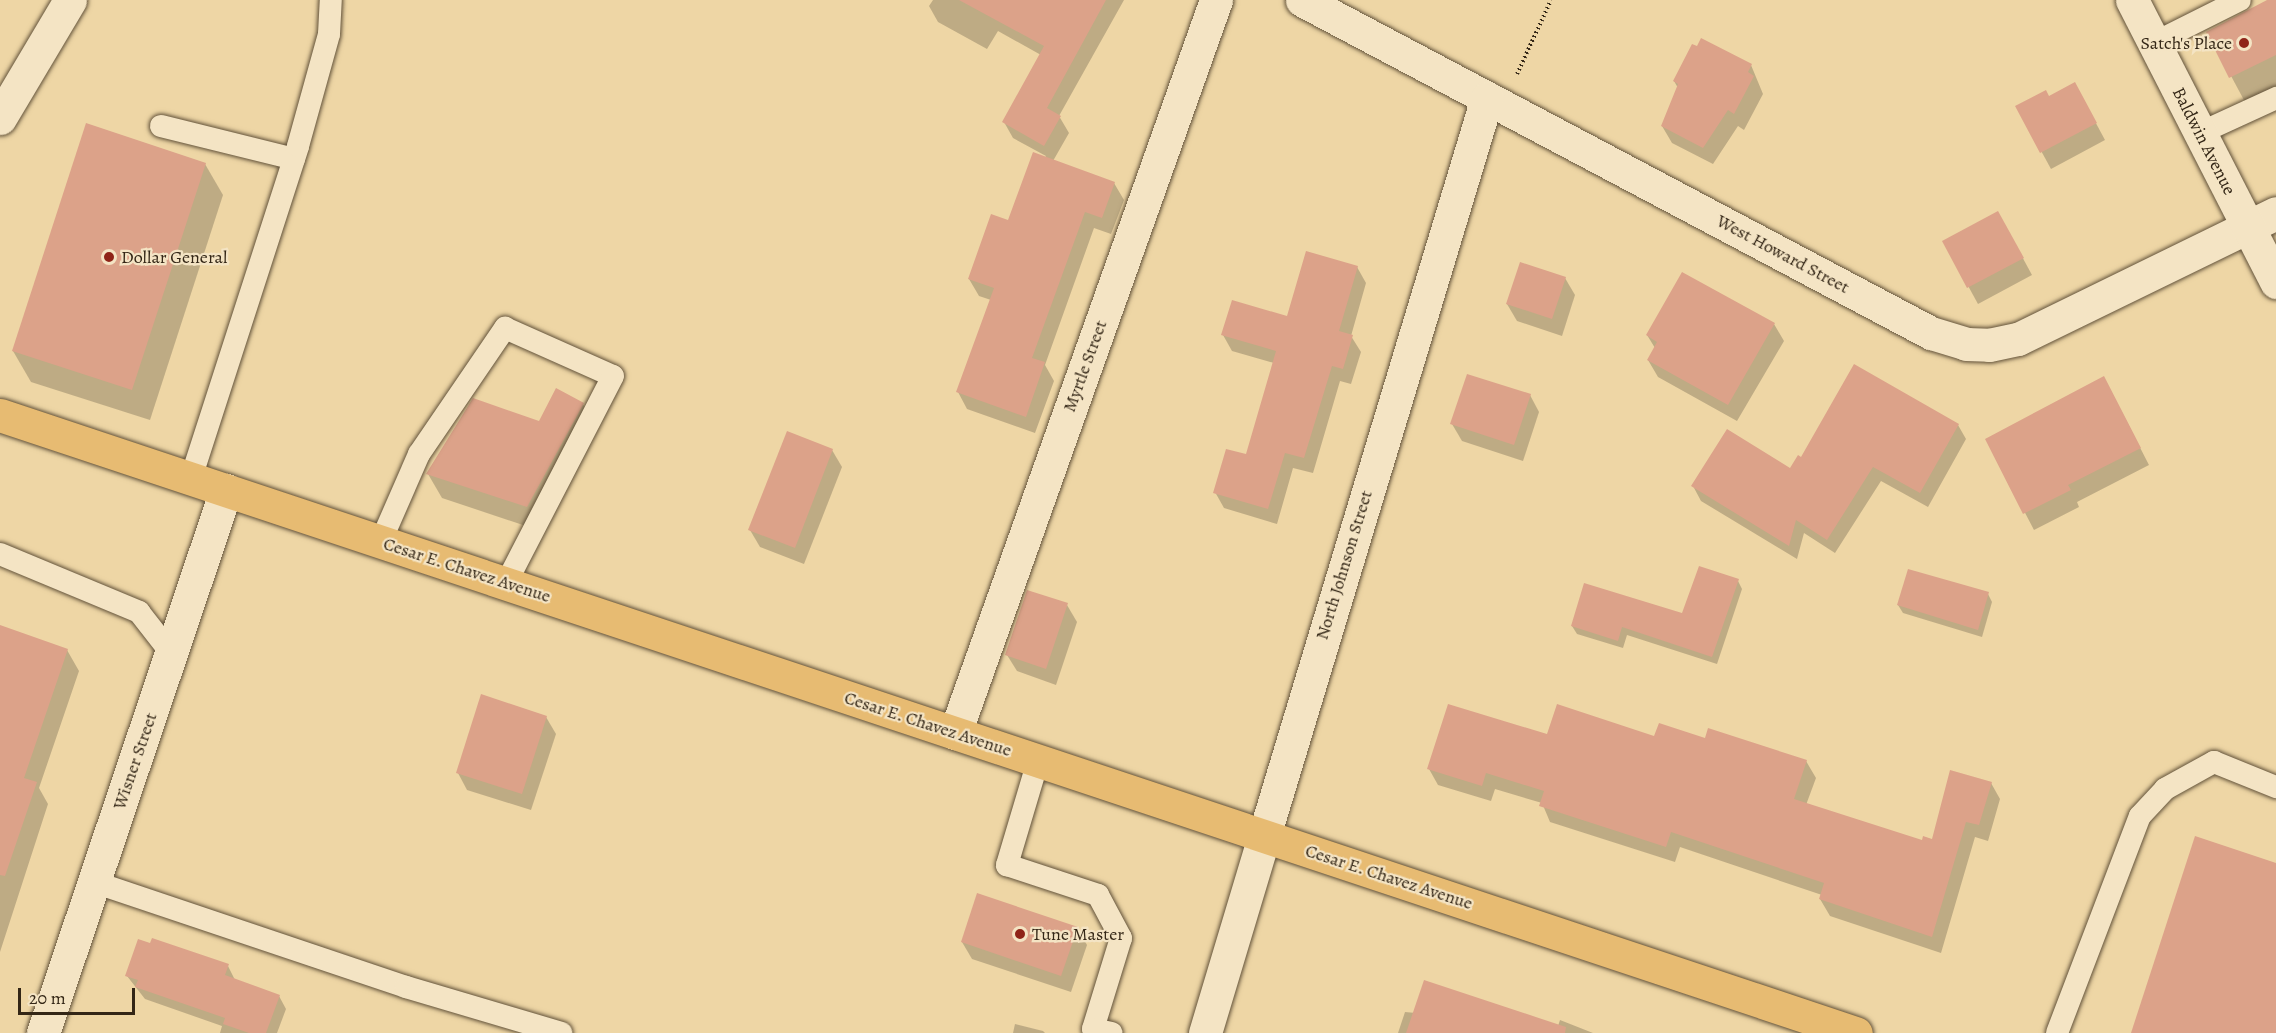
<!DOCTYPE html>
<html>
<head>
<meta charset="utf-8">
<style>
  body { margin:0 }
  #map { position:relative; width:2276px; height:1033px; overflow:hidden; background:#eed6a5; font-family:Alegreya,serif }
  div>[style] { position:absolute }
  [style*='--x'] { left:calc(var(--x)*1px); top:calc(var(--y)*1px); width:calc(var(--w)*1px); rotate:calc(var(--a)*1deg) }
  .shadow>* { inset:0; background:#0003 }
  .building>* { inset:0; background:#dca289 }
  .path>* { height:4px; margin-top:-2px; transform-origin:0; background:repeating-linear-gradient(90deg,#332616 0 1.5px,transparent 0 4.5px) }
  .roads { filter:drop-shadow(0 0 2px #62523a) drop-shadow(0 0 2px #62523a) }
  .service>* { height:22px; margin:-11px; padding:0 11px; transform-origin:11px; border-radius:11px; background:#f4e4c4 }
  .minor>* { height:33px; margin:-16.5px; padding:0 16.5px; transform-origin:16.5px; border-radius:16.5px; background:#f4e4c4 }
  .tertiary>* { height:33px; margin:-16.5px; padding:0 16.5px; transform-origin:16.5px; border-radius:16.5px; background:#f4e4c4 }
  .secondary>* { height:33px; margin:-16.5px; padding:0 16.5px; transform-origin:16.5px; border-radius:16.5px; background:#f4e4c4 }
  .primary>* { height:33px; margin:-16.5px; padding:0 16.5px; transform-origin:16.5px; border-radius:16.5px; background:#e7bb72 }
  .dots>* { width:16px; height:16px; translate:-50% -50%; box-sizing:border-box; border:3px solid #f4e4c4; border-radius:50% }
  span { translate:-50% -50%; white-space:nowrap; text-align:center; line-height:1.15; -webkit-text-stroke:4.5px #f4e4c4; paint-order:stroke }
  .poi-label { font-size:18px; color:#332616 }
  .right { translate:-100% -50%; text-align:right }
  .left { translate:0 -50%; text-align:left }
  .street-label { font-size:18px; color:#332616 }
  .scale { position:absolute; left:18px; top:988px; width:117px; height:27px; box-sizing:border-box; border:3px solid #332616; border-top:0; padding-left:8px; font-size:18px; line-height:21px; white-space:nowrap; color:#332616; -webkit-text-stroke:4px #f4e4c4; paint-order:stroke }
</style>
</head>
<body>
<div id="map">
  <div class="shadow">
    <i style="clip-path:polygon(933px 0,1124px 0,1059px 116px,1069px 133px,1053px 161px,1114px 183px,1124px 200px,1111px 234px,1094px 228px,1045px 365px,1054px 381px,1035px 433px,967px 409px,958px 392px,991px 300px,979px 296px,969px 279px,1009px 222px,1046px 156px,1013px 138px,1004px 122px,1041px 55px,998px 31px,987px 49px,938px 22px,929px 6px)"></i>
    <i style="clip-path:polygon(2272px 0,2276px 0,2276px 87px,2245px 102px,2208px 33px)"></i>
    <i style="clip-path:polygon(1751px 65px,1763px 94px,1744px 130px,1738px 126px,1713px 164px,1672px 143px,1662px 126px,1678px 88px,1674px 81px)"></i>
    <i style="clip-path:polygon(2049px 98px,2084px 101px,2105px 140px,2051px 169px,2017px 107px)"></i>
    <i style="clip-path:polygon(205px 164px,223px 195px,150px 420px,31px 382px,13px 351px)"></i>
    <i style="clip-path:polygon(2007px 229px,2032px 275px,1978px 304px,1944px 242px)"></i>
    <i style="clip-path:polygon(1357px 267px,1366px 283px,1351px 336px,1361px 352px,1351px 384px,1340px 381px,1313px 473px,1293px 468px,1277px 524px,1224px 508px,1215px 492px,1247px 456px,1274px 363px,1232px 351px,1223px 335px,1288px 318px)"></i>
    <i style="clip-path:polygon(1565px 278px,1575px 295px,1562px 336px,1517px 321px,1507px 304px)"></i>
    <i style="clip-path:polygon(1774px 324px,1784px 341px,1737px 421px,1658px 377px,1648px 360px,1655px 348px,1647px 335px)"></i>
    <i style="clip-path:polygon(1530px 395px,1539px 412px,1523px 461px,1462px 441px,1452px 424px)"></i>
    <i style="clip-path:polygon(2113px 395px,2149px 465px,2077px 502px,2079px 507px,2034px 530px,1987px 440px)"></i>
    <i style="clip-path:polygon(583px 404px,597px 429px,541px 531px,442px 498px,428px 474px)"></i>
    <i style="clip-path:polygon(1958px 425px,1966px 439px,1928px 507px,1881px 481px,1835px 553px,1804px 533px,1797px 559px,1701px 501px,1693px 486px,1790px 470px)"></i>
    <i style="clip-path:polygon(832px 450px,842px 467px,804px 564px,760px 547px,750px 530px)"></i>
    <i style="clip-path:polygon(1738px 581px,1742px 589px,1717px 664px,1627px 635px,1623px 648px,1577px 634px,1572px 626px,1683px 615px)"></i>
    <i style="clip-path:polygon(1988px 594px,1992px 602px,1982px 637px,1903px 613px,1898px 605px)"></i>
    <i style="clip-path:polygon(1067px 605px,1077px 622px,1056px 685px,1017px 671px,1007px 655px)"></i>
    <i style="clip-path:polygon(0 627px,67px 650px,79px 671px,39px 788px,48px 804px,0 952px)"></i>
    <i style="clip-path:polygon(546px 717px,556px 734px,531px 810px,467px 790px,458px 773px)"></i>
    <i style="clip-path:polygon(1548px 736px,1706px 740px,1806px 761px,1816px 778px,1806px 805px,1923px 842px,1933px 841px,1991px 783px,2000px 799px,1988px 841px,1975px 837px,1941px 953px,1830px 916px,1820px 899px,1822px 895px,1680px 847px,1675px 862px,1550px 822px,1542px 803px,1495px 789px,1491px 801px,1438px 785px,1429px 769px)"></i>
    <i style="clip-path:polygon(1077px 928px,1087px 945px,1071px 992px,972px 959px,962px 942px)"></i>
    <i style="clip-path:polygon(228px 966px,235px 980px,279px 996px,286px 1009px,277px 1033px,220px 1033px,222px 1026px,145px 999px,127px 976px)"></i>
    <i style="clip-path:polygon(1405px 1012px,1558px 1026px,1560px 1020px,1593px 1033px,1398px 1033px)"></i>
    <i style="clip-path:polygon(1015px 1024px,1043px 1031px,1045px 1033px,1013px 1033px)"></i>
  </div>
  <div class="building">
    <i style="clip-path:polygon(959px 0,1106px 0,1047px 108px,1061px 116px,1044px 146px,1002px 122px,1044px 46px)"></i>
    <i style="clip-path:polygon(2267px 0,2276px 0,2276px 55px,2229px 78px,2206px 32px)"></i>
    <i style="clip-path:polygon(1701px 38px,1752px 64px,1748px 72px,1754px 76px,1734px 114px,1728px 110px,1703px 148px,1661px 126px,1678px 84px,1673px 81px,1692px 44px,1697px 46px)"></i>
    <i style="clip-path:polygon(2075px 82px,2097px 123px,2040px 153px,2015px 106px,2046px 90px,2049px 96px)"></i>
    <i style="clip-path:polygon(86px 123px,206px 163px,132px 390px,12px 351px)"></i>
    <i style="clip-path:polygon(1033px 152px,1115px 182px,1102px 218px,1085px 212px,1032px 358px,1045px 362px,1026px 417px,956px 392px,994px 288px,968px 279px,991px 214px,1008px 220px)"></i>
    <i style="clip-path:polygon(1998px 211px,2024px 258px,1967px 288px,1942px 241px)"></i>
    <i style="clip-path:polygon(1306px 251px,1358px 266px,1339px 331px,1353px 335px,1343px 369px,1332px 366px,1304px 458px,1285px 453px,1268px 509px,1213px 493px,1226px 449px,1246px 454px,1276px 351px,1221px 335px,1232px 300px,1287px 316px)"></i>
    <i style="clip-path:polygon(1520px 262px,1566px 277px,1552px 319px,1506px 304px)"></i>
    <i style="clip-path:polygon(1682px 272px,1775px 323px,1728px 405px,1647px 360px,1657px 342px,1646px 335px)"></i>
    <i style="clip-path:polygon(1854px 364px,1959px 424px,1920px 493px,1873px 467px,1827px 540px,1796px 520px,1789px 546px,1691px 486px,1727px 429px,1790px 468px,1798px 455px,1801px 457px)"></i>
    <i style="clip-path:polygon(1467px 374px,1531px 394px,1514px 445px,1450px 424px)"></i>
    <i style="clip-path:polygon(2104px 376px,2141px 448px,2068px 485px,2071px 490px,2023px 514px,1985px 439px)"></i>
    <i style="clip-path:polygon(556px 388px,584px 403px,527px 507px,426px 474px,473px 398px,539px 421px)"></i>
    <i style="clip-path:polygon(787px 431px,833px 449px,795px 548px,748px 530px)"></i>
    <i style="clip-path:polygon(1699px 566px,1739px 579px,1712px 657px,1622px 627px,1618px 641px,1571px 626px,1584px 583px,1682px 613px)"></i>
    <i style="clip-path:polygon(1908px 569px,1989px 592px,1978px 630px,1897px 605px)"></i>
    <i style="clip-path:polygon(1027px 590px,1068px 603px,1046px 669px,1005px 655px)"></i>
    <i style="clip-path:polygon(0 625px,68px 649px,24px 778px,37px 782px,5px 876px,0 875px)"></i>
    <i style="clip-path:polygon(481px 694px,547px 716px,522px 794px,456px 773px)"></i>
    <i style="clip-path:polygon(1448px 704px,1547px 734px,1557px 704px,1654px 736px,1659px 723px,1705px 738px,1708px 728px,1807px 760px,1794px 799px,1922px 840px,1923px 836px,1932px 839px,1950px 770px,1992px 782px,1979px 825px,1966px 822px,1932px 937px,1819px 899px,1824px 883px,1671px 832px,1666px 847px,1539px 806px,1544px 791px,1486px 773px,1482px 786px,1427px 769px)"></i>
    <i style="clip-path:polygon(2195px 836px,2276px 863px,2276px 1033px,2131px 1033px)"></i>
    <i style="clip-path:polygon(977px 893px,1078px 927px,1061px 976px,961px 942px)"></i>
    <i style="clip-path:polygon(152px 938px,229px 964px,225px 975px,280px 995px,266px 1033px,249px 1033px,223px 1024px,225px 1018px,135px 987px,138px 980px,125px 976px,138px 939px,150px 943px)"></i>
    <i style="clip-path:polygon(1424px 980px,1566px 1027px,1565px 1033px,1406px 1033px)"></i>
  </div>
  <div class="path">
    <i style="--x:1517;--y:74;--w:81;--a:-65.3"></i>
  </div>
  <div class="roads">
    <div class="service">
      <i style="--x:2154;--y:43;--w:96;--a:-26.6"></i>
      <i style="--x:161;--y:126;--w:137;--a:13.9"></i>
      <i style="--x:2200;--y:133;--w:84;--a:-24.7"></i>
      <i style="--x:191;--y:478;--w:349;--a:-72.1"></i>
      <i style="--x:298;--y:146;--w:116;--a:-74.5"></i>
      <i style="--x:329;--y:34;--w:34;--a:-87"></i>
      <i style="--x:381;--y:541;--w:95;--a:-66.4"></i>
      <i style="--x:419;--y:454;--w:153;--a:-55.7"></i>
      <i style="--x:505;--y:328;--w:118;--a:24"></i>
      <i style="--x:613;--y:376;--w:233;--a:117.3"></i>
      <i style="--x:0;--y:554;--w:151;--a:22.6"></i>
      <i style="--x:139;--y:612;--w:52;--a:52"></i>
      <i style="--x:1038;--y:761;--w:109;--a:106.6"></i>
      <i style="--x:1007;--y:865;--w:96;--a:18.2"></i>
      <i style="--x:1098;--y:895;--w:49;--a:61.9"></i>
      <i style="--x:1121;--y:938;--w:95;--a:107.1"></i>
      <i style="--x:1093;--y:1029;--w:19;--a:12"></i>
      <i style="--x:94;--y:882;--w:329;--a:18.6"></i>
      <i style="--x:406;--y:987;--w:162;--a:16.5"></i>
      <i style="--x:2057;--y:1033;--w:232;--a:-69.1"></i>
      <i style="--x:2140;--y:816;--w:37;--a:-47"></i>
      <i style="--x:2165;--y:789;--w:56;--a:-28.9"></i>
      <i style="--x:2214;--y:762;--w:67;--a:22"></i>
    </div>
    <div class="minor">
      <i style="--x:1302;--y:0;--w:712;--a:27.9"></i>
      <i style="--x:1931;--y:333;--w:37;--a:17"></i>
      <i style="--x:1966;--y:344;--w:23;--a:2"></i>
      <i style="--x:1989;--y:345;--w:30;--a:-12"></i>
      <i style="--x:2018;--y:339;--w:287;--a:-26"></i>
      <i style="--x:0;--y:118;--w:137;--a:-59.3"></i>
      <i style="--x:955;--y:733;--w:778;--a:-70.4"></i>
      <i style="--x:1264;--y:836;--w:771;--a:-73.19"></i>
      <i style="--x:43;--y:1033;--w:573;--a:-71.38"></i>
    </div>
    <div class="tertiary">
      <i style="--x:1205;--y:1033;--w:206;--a:-73.3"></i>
    </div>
    <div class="secondary">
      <i style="--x:2132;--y:0;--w:317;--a:62.9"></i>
    </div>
    <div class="primary">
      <i style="--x:0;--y:415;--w:1956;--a:18.42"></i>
    </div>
  </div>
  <div class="dots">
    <i style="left:2244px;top:43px;background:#8f2418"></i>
    <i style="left:109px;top:257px;background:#8f2418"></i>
    <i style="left:1020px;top:934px;background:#8f2418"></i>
  </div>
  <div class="poi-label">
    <span class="right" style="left:2232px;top:43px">Satch's Place</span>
    <span class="left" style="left:121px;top:257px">Dollar General</span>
    <span class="left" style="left:1032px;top:934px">Tune Master</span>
  </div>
  <div class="street-label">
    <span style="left:2204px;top:141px;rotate:63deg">Baldwin Avenue</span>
    <span style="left:1783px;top:254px;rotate:28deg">West Howard Street</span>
    <span style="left:1085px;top:366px;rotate:-70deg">Myrtle Street</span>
    <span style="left:1344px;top:565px;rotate:-73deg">North Johnson Street</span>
    <span style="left:467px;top:570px;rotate:18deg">Cesar E. Chavez Avenue</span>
    <span style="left:928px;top:724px;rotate:18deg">Cesar E. Chavez Avenue</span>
    <span style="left:135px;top:761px;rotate:-71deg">Wisner Street</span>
    <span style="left:1389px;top:877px;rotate:18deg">Cesar E. Chavez Avenue</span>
  </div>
  <div class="scale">20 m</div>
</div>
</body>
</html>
